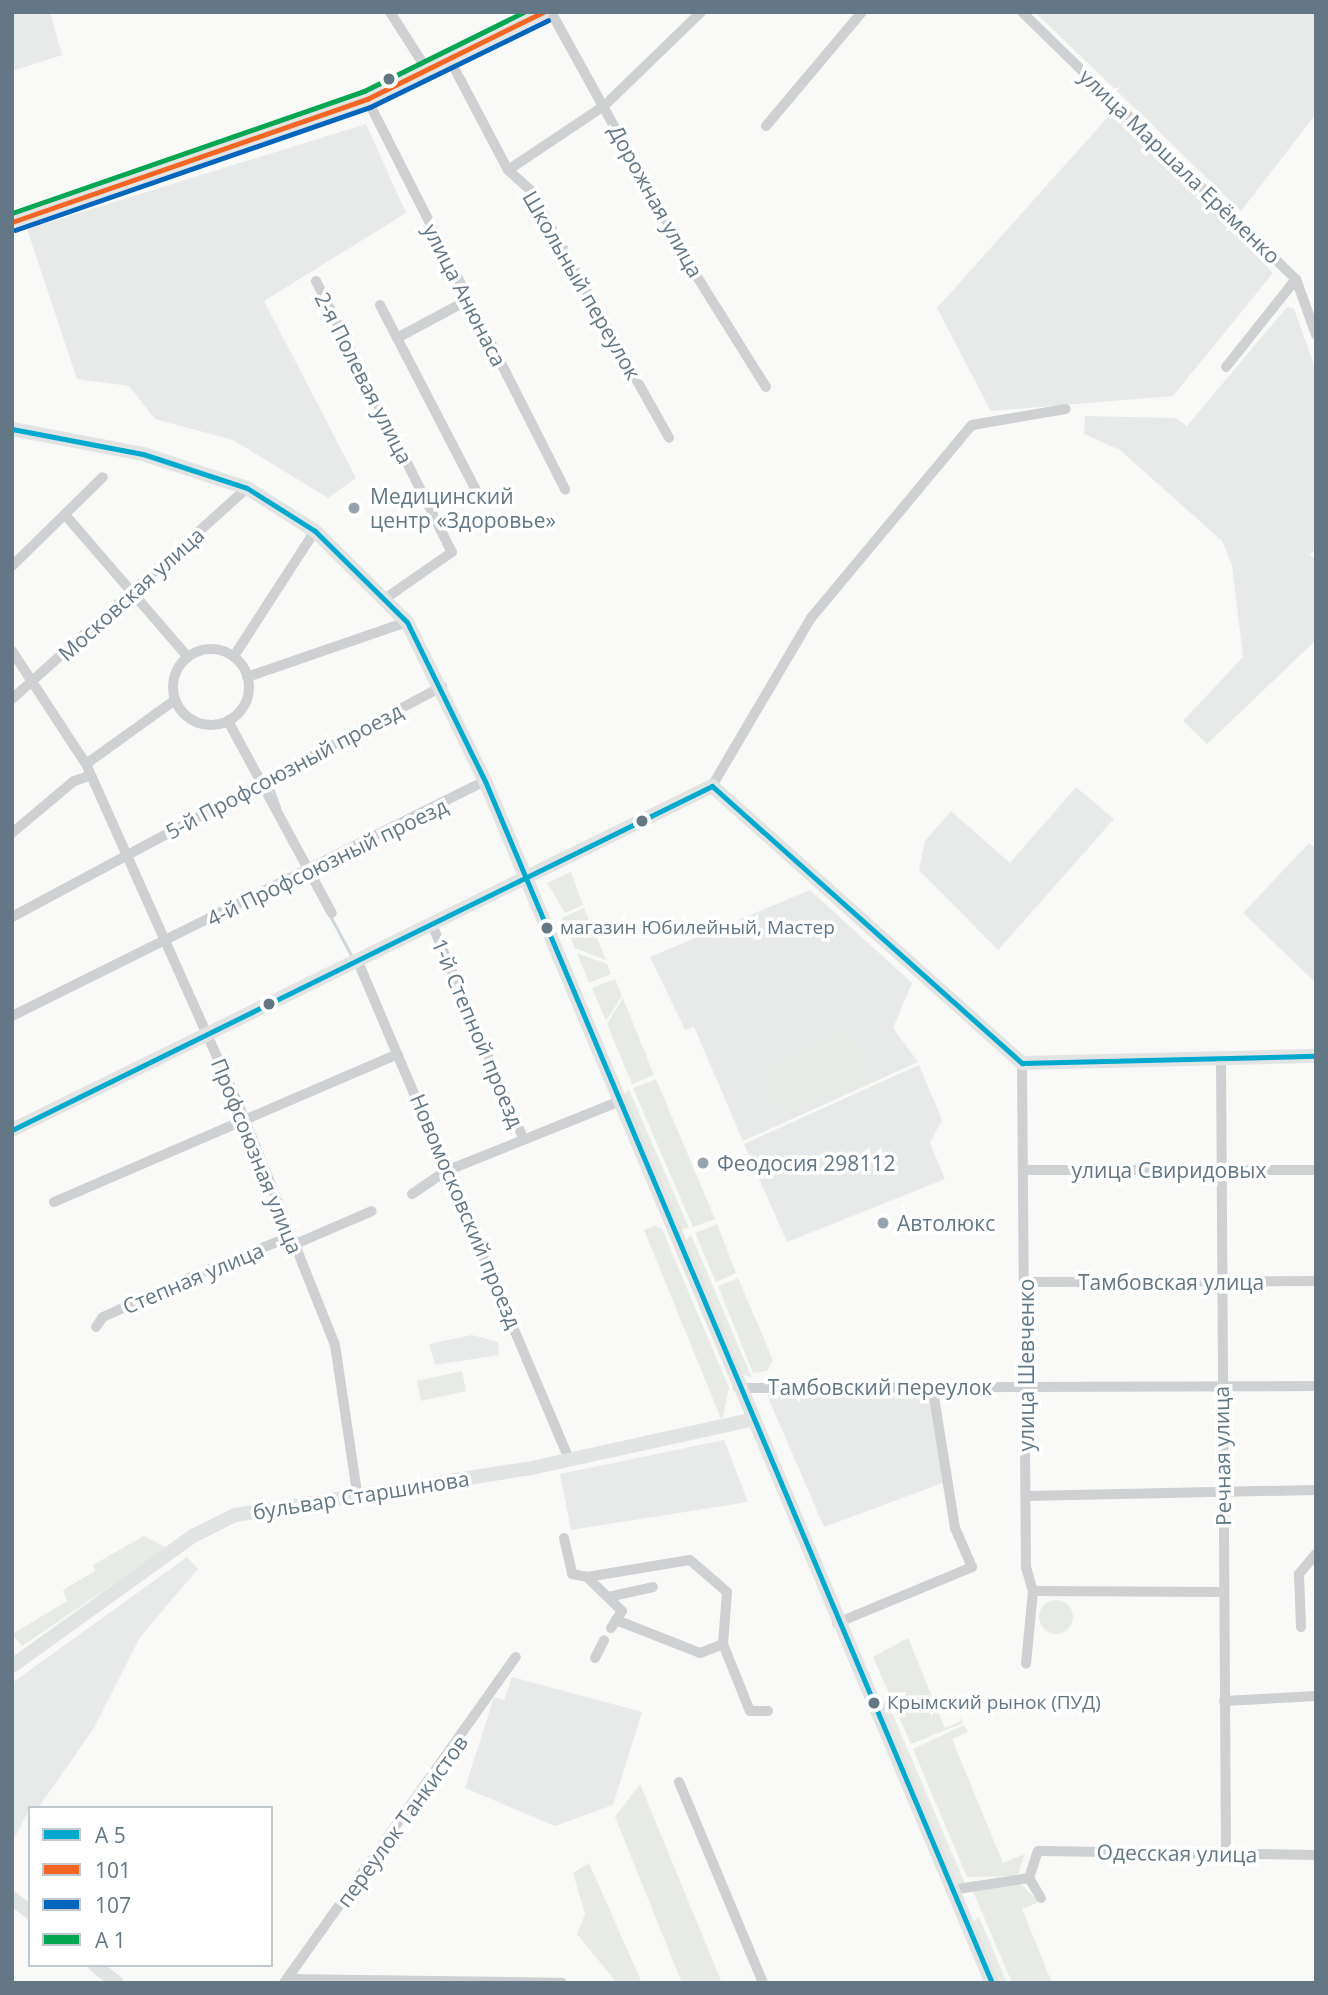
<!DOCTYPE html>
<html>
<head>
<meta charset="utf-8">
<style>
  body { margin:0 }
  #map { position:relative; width:1328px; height:1995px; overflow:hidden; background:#f9f9f8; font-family:"Open Sans",sans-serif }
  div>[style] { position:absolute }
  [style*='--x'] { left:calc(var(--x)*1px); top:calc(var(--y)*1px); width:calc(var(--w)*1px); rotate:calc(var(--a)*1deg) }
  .built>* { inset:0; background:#e8e9e9 }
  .green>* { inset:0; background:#e8ebe5 }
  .round { border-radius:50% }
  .stream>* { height:2.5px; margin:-1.25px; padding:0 1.25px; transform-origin:1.25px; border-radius:1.25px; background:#ced7d9 }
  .street>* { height:10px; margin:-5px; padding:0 5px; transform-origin:5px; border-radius:5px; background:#ced0d1 }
  .street>.ring { margin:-5px; padding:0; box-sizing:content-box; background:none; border:10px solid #ced0d1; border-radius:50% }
  .secondary>* { height:14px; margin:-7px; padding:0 7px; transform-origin:7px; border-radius:7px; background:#e2e3e3 }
  .bus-1>* { height:5px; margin:-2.5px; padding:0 2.5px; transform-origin:2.5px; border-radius:2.5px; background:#00a9ce }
  .bus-2>* { height:5px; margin:-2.5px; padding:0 2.5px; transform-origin:2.5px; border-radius:2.5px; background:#f26522 }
  .bus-3>* { height:5px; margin:-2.5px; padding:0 2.5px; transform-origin:2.5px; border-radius:2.5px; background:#0065bd }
  .bus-4>* { height:5px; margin:-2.5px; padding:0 2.5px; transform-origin:2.5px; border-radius:2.5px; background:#00a651 }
  .dots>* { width:19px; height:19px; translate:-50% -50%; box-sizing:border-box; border:4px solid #fff; border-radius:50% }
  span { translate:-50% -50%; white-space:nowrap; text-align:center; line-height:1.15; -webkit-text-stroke:7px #fff; paint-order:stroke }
  .bus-label { font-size:19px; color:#637784 }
  .left { translate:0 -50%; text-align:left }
  .street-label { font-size:21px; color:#637784 }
  .poi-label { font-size:21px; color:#637784 }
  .frame { position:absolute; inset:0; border:14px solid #637784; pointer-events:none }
  .legend { position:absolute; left:28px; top:1806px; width:245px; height:161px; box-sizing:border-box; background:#fff; border:2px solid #c1c9ce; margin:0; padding:9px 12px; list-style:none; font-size:21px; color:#637784 }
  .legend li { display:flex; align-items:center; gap:14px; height:35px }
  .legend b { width:35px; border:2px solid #c1c9ce }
</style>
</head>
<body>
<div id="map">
  <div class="built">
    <i style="clip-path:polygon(12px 12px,50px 12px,62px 55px,12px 71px)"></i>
    <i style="clip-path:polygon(1035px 12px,1316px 12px,1316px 114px,1241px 211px)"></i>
    <i style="clip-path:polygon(1114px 110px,1273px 273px,1173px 396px,991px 411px,937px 308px)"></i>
    <i style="clip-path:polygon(366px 124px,406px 213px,264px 301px,356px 478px,328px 498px,233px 440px,155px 419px,129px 386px,77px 379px,27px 229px)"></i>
    <i style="clip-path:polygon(1287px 307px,1294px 309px,1316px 370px,1316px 548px,1310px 555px,1316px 560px,1316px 640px,1207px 744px,1183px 721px,1243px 657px,1232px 565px,1222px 541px,1120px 450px,1084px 434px,1085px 416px,1176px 418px,1187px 426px)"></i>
    <i style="clip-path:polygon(1076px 787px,1114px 819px,998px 950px,919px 870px,925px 841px,951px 811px,1010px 863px)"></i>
    <i style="clip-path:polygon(1309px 843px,1316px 849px,1315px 982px,1243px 913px)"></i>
    <i style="clip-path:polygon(810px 890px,912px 983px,893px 1028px,918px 1062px,743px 1141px,694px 1027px,685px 1030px,650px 957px)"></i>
    <i style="clip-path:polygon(919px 1065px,942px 1120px,930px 1143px,945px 1179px,787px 1242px,744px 1144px)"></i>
    <i style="clip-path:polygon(472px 1335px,498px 1342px,499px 1355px,435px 1365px,429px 1344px)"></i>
    <i style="clip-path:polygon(767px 1395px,930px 1396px,948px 1481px,824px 1527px)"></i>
    <i style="clip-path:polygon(724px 1440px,748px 1502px,571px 1530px,560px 1474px)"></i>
    <i style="clip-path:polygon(187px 1557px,198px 1569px,140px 1637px,94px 1728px,38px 1808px,30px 1808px,12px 1843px,12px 1683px)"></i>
    <i style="clip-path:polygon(512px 1677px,642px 1712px,613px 1805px,555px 1826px,465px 1788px,494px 1697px,504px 1700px)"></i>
  </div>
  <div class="green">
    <i style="clip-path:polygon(571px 872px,583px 905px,565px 913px,547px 883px)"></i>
    <i style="clip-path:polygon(584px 908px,606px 960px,575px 948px,562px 918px)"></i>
    <i style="clip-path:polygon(577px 953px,607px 964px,611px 974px,589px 983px)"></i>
    <i style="clip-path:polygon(615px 979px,622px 996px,606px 1021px,592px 988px)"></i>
    <i style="clip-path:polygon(623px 998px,654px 1075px,632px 1084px,607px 1024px)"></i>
    <i style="clip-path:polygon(851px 1031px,870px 1078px,781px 1115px,762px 1069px)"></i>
    <i style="clip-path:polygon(656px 1079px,715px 1219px,693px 1227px,633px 1088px)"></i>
    <i style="clip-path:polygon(629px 1090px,689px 1228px,681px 1229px,622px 1096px)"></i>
    <i style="clip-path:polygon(717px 1224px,736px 1273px,716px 1282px,695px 1233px)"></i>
    <i style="clip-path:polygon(655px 1226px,662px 1229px,729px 1388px,722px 1421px,644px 1230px)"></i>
    <i style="clip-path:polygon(691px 1235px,752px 1378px,740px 1373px,685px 1241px)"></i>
    <i style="clip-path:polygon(738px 1278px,773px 1360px,767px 1371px,753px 1373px,718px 1286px)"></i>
    <i style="clip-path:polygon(462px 1371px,466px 1391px,421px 1401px,417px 1381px)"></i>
    <i style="clip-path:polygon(144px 1536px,167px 1548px,22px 1646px,12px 1634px,67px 1601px,63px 1590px,95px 1571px,93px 1565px)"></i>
    <i class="round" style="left:1039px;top:1600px;width:34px;height:34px"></i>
    <i style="clip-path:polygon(908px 1638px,945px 1728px,961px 1721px,960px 1715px,963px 1723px,911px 1744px,873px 1657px)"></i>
    <i style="clip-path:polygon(887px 1701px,966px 1886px,958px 1887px,880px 1705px)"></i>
    <i style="clip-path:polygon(964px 1725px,968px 1732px,952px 1739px,1003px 1863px,1025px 1854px,1017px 1876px,967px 1877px,913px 1749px)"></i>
    <i style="clip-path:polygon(640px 1784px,722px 1983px,682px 1983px,615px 1817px)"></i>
    <i style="clip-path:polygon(589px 1863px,642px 1983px,617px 1983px,577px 1934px,585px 1914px,573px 1873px)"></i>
    <i style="clip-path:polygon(1020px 1883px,1039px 1902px,1022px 1909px,1052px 1983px,1012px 1983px,972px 1889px)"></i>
    <i style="clip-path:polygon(979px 1917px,1007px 1983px,999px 1983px,973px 1922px)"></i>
  </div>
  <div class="stream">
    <i style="--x:272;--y:786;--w:23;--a:70"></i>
    <i style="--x:330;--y:915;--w:47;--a:61.8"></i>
  </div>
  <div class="street">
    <i style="--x:390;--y:12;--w:72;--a:57.4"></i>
    <i style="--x:551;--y:12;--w:300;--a:61.1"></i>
    <i style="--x:696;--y:275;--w:132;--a:58"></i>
    <i style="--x:1022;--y:12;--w:383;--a:44.3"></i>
    <i style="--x:1296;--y:279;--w:59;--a:70.3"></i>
    <i style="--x:451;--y:62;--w:122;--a:62.2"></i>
    <i style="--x:508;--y:170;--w:30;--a:42"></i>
    <i style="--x:530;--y:190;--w:284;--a:60.7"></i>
    <i style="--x:367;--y:99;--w:438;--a:63.1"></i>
    <i style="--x:766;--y:126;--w:149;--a:-49.9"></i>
    <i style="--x:508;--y:170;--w:115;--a:-33.7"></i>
    <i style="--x:604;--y:106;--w:135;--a:-44.1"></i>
    <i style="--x:316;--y:281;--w:303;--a:63.4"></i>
    <i style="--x:452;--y:552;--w:80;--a:145.1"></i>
    <i style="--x:380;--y:305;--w:208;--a:62.6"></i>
    <i style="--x:397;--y:338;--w:81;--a:-28.2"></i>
    <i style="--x:1226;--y:367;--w:112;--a:-51.5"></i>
    <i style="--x:67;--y:517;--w:184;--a:49.2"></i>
    <i style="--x:12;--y:566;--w:127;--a:-44.4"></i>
    <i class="ring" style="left:173px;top:649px;width:66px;height:66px"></i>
    <i style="--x:12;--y:651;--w:135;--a:56.8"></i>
    <i style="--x:86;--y:764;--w:390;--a:65.9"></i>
    <i style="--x:245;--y:1120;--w:242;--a:68.2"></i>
    <i style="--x:335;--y:1345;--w:149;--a:81.5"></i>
    <i style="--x:234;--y:656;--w:149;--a:-57.1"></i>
    <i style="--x:247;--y:677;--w:169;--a:-19"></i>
    <i style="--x:12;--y:699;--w:316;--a:-41.9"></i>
    <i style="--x:228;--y:721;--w:218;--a:61.6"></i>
    <i style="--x:86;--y:764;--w:110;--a:-35.7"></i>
    <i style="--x:712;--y:786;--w:195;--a:-59.5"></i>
    <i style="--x:811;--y:618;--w:251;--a:-50.2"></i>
    <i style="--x:972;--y:425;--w:95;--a:-9.7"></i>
    <i style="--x:12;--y:833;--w:81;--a:-40"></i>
    <i style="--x:74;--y:781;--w:16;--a:-18"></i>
    <i style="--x:12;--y:917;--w:488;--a:-28.2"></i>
    <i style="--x:433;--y:927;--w:229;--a:66.9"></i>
    <i style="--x:359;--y:964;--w:538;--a:67.01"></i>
    <i style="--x:12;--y:1016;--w:528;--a:-26.42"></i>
    <i style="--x:1221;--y:1058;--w:797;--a:89.64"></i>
    <i style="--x:1022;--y:1063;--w:504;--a:89.55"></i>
    <i style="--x:1026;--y:1567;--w:25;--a:74"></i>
    <i style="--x:1033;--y:1591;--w:73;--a:95.5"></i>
    <i style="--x:1023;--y:1170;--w:293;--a:0"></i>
    <i style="--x:412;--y:1194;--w:41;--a:-34.1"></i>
    <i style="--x:446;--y:1171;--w:185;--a:-21.9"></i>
    <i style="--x:54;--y:1202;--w:374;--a:-23.3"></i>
    <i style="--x:1025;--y:1282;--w:291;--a:-0.2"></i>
    <i style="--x:96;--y:1327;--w:12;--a:-55"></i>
    <i style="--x:103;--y:1317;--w:107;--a:-24.4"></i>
    <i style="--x:200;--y:1273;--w:91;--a:-22"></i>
    <i style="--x:284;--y:1239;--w:16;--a:11"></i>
    <i style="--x:300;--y:1242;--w:78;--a:-23.3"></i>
    <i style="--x:738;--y:1388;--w:578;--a:-0.2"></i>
    <i style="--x:1026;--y:1496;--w:290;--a:-1.2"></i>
    <i style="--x:564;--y:1538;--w:37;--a:77"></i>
    <i style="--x:572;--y:1574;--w:15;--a:11"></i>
    <i style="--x:1033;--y:1591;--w:190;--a:0.3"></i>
    <i style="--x:608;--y:1597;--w:46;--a:-12.5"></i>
    <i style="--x:616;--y:1620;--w:90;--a:21.4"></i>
    <i style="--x:700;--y:1653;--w:25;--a:-21"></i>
    <i style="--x:837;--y:1623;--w:146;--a:-22.5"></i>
    <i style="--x:972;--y:1567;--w:43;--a:-113.6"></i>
    <i style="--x:955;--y:1528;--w:139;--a:-99.1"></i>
    <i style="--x:1301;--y:1627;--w:53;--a:-92.2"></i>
    <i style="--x:1299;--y:1574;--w:26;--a:-50"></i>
    <i style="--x:611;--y:1628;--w:20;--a:-57"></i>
    <i style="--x:622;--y:1611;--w:49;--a:-135.8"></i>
    <i style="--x:587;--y:1577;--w:104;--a:-9.4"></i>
    <i style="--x:690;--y:1560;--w:49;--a:40.9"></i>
    <i style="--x:727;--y:1592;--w:52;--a:94.4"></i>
    <i style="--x:723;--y:1644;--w:72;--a:68.1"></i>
    <i style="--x:750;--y:1711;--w:18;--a:0"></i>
    <i style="--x:595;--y:1658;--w:20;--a:-63"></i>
    <i style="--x:1224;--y:1701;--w:92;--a:-3.1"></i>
    <i style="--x:679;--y:1782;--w:218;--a:67.3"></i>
    <i style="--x:951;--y:1890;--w:79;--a:-8.7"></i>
    <i style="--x:1041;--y:1898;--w:23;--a:-121"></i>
    <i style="--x:1029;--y:1878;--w:28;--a:-72"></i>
    <i style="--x:1038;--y:1851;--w:278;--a:0.8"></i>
    <i style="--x:287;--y:1979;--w:275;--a:0.8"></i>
    <i style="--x:284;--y:1983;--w:400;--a:-54.6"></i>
  </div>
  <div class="secondary">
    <i style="--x:12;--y:222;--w:376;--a:-19.1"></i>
    <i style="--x:367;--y:99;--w:197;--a:-26.2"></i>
    <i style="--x:12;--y:429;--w:133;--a:10.8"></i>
    <i style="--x:143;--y:454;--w:109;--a:18.1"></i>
    <i style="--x:247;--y:488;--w:80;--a:32.3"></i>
    <i style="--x:315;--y:531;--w:129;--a:44.7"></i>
    <i style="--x:407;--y:622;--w:177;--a:63.9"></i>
    <i style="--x:485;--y:781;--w:1305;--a:67.13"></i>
    <i style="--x:12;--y:1130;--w:780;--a:-26.17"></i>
    <i style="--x:712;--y:786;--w:416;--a:41.8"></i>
    <i style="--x:1022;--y:1063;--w:294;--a:-1.4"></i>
    <i style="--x:12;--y:1666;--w:223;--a:-35.7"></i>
    <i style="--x:193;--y:1536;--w:47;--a:-26.6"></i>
    <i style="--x:235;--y:1515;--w:296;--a:-9"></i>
    <i style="--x:527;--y:1469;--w:228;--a:-12.4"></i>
    <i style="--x:12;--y:1898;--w:23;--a:38"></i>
    <i style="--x:95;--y:1965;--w:28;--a:39"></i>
  </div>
  <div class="bus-1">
    <i style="--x:12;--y:429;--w:133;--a:10.8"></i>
    <i style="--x:143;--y:454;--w:109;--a:18.1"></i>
    <i style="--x:247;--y:488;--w:80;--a:32.3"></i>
    <i style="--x:315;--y:531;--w:129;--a:44.7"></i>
    <i style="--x:407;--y:622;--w:177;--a:63.9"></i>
    <i style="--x:485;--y:781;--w:1305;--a:67.13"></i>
    <i style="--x:12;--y:1130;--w:780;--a:-26.17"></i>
    <i style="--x:712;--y:786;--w:416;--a:41.8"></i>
    <i style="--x:1022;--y:1063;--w:294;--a:-1.4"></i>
  </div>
  <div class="bus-2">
    <i style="--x:12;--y:222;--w:376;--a:-19.1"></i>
    <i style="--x:367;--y:99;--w:196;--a:-26.3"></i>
  </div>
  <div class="bus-3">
    <i style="--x:15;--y:230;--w:376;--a:-19.1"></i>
    <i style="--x:370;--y:107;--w:198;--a:-26"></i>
  </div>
  <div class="bus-4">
    <i style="--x:12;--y:213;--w:373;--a:-19.1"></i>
    <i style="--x:364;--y:91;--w:178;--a:-26.3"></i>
  </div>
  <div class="dots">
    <i style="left:389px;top:79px;background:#637784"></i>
    <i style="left:354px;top:508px;background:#98a4ad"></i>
    <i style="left:642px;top:821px;background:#637784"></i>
    <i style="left:547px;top:928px;background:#637784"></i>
    <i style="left:269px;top:1004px;background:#637784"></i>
    <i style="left:703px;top:1163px;background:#98a4ad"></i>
    <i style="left:883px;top:1223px;background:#98a4ad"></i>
    <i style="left:874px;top:1703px;background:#637784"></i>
  </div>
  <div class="bus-label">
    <span class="left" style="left:560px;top:928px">магазин Юбилейный, Мастер</span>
    <span class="left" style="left:887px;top:1703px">Крымский рынок (ПУД)</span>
  </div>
  <div class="street-label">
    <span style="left:1180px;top:166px;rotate:44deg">улица Маршала Ерёменко</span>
    <span style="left:656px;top:201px;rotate:61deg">Дорожная улица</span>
    <span style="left:582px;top:285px;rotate:60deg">Школьный переулок</span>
    <span style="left:465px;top:295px;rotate:63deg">улица Анюнаса</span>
    <span style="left:364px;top:378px;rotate:63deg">2-я Полевая улица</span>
    <span style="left:131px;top:594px;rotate:-42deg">Московская улица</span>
    <span style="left:284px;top:771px;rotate:-28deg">5-й Профсоюзный проезд</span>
    <span style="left:327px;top:862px;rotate:-26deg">4-й Профсоюзный проезд</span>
    <span style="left:478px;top:1033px;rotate:67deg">1-й Степной проезд</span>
    <span style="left:257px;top:1156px;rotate:68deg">Профсоюзная улица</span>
    <span style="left:1169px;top:1170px">улица Свиридовых</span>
    <span style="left:466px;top:1211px;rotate:67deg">Новомосковский проезд</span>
    <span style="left:193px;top:1278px;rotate:-23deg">Степная улица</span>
    <span style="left:1171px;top:1282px">Тамбовская улица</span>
    <span style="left:1026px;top:1365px;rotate:-90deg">улица Шевченко</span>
    <span style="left:880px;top:1387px">Тамбовский переулок</span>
    <span style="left:1222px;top:1456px;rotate:-91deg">Речная улица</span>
    <span style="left:361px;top:1495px;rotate:-9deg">бульвар Старшинова</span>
    <span style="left:402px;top:1821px;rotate:-54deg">переулок Танкистов</span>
    <span style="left:1177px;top:1853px;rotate:1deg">Одесская улица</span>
  </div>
  <div class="poi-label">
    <span class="left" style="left:370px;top:508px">Медицинский<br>центр «Здоровье»</span>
    <span class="left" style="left:717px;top:1163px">Феодосия 298112</span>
    <span class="left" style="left:897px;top:1223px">Автолюкс</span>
  </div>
  <div class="frame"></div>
  <ul class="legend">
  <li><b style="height:9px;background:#00a9ce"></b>A 5</li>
  <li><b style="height:9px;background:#f26522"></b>101</li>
  <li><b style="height:9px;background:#0065bd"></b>107</li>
  <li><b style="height:9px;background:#00a651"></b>A 1</li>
  </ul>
</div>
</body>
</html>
